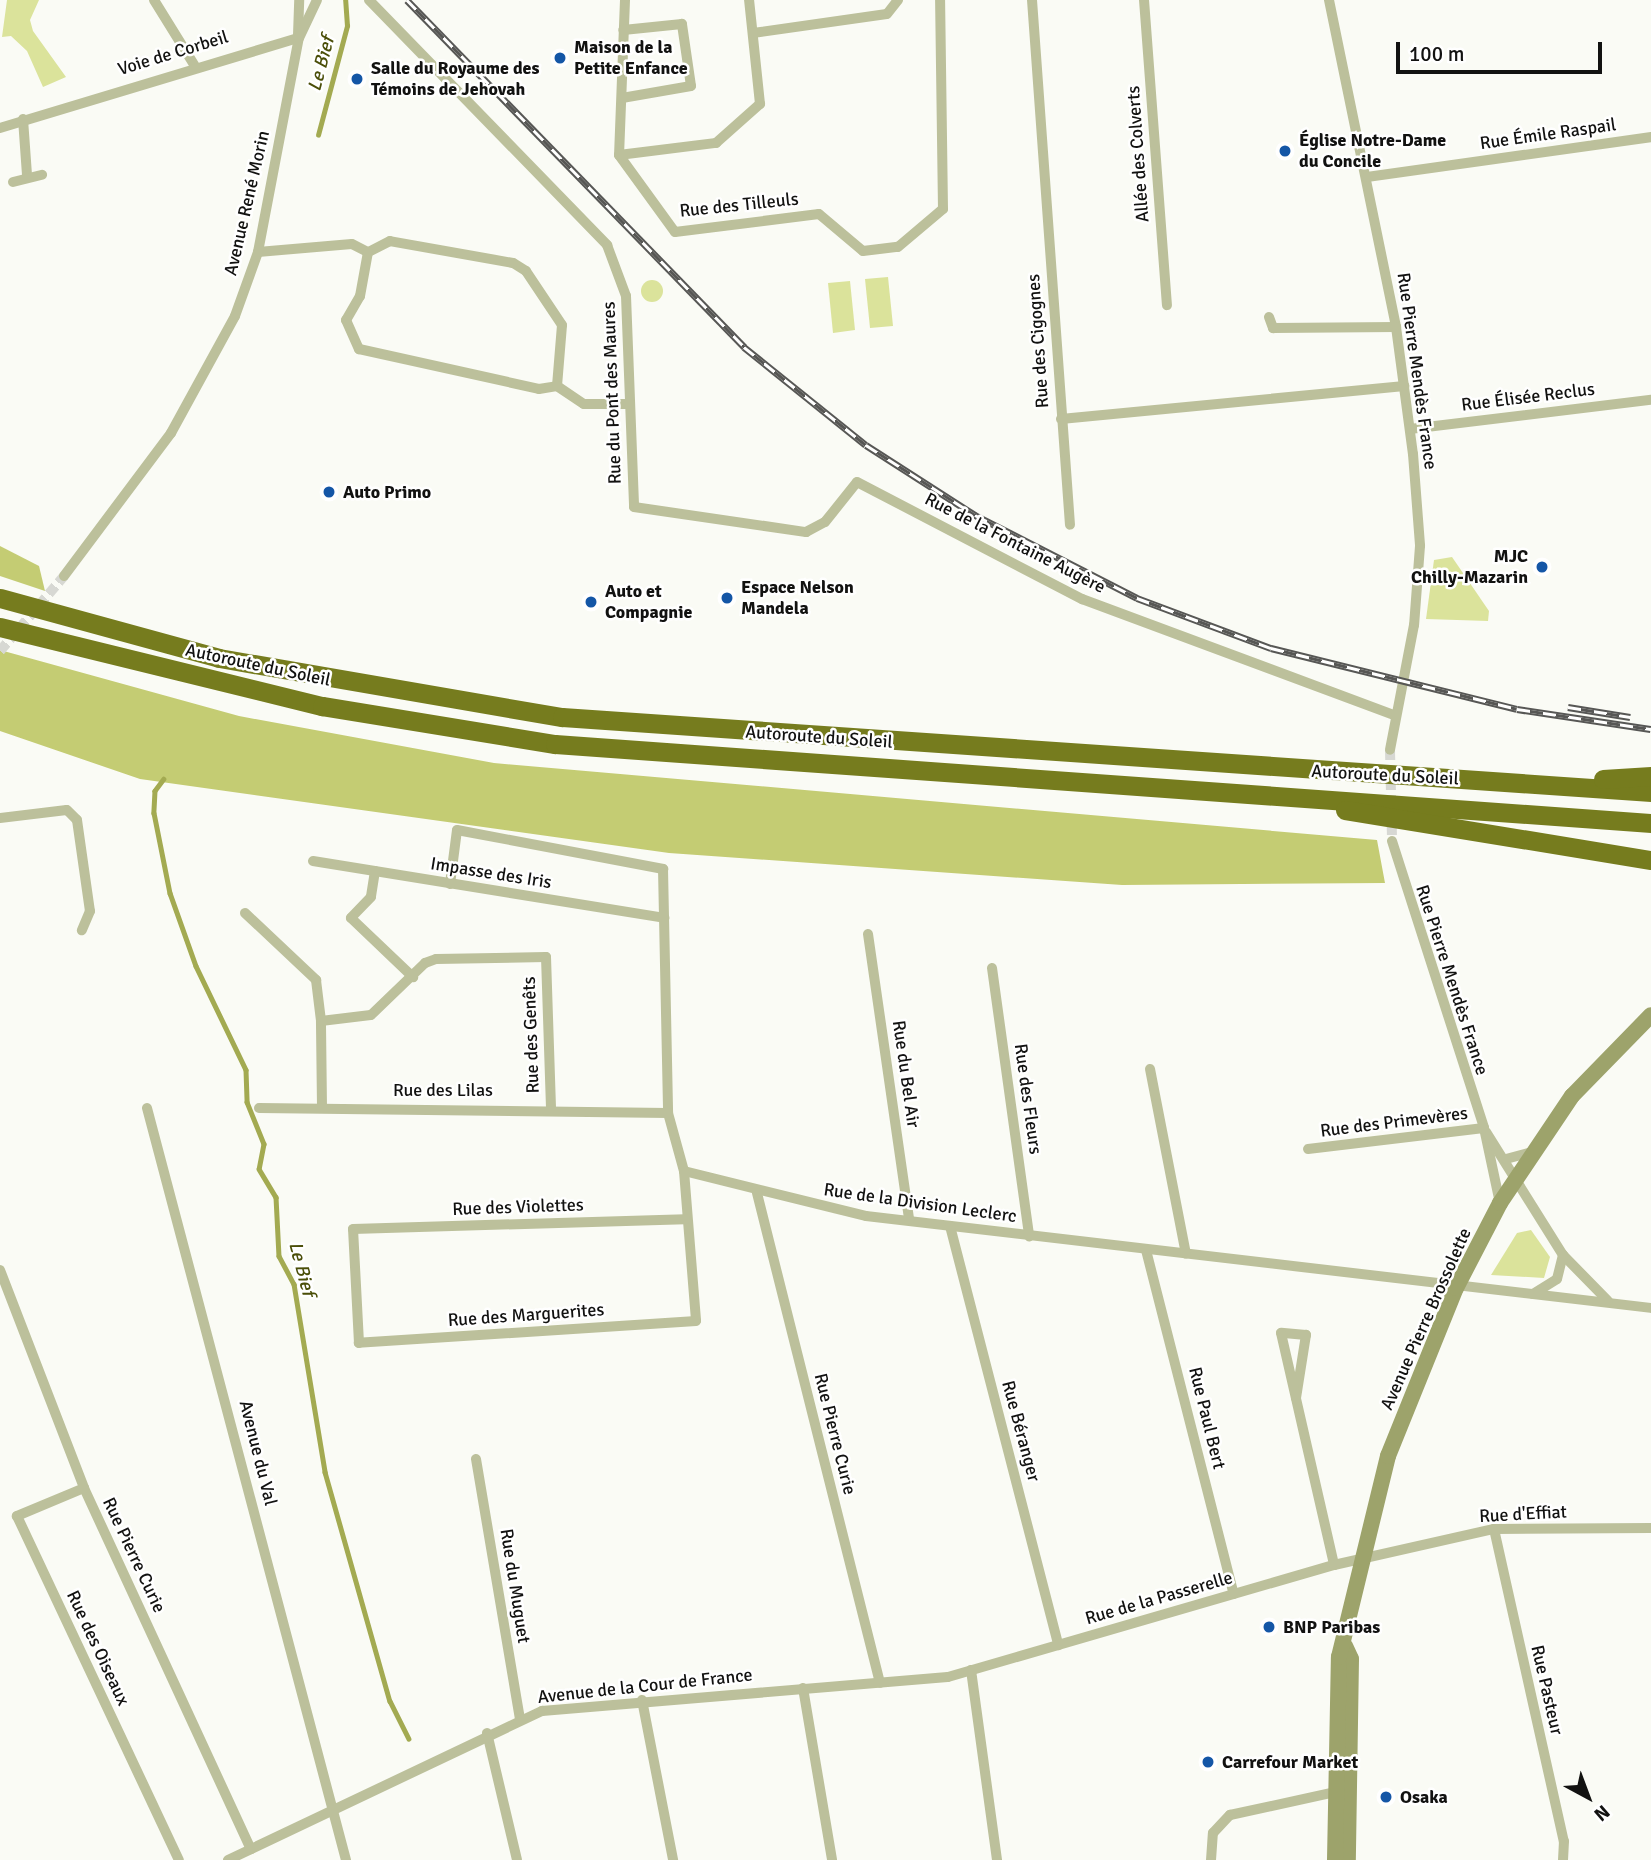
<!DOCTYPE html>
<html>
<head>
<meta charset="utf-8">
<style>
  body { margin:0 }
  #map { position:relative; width:1651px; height:1860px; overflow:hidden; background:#fafbf5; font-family:Signika,sans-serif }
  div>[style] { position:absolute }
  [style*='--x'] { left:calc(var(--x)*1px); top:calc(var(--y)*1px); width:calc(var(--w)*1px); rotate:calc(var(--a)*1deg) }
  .green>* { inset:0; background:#dbe39b }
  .round { border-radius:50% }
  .forest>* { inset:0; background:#c4cc73 }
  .stream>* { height:4.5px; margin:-2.25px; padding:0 2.25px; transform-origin:2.25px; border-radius:2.25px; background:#a3aa51 }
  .minor-tunnel>* { height:10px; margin-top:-5px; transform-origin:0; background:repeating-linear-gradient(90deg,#d7d8d3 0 10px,transparent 0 15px) }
  .minor>* { height:10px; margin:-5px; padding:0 5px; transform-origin:5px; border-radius:5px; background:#bcc09b }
  .secondary>* { height:16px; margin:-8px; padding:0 8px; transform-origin:8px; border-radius:8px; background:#9da36b }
  .motorway>* { height:19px; margin:-9.5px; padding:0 9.5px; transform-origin:9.5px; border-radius:9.5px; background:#767c1e }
  .rail>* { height:7px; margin-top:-3.5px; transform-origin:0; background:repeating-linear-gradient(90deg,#fff 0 13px,#575755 0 26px); box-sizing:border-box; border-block:2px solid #575755 }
  .dots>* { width:19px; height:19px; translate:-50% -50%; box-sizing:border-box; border:4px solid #fff; border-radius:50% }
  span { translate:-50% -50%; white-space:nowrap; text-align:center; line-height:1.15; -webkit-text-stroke:5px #fff; paint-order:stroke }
  .poi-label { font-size:18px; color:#121211; font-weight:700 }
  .left { translate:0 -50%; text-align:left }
  .right { translate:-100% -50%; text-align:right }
  .street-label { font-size:18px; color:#121211 }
  .water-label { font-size:19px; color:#4a4e08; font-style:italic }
  .north { position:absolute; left:1553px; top:1762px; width:70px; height:70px; -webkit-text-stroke:5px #fff; paint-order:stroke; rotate:139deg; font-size:19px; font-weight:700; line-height:28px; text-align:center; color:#121211 }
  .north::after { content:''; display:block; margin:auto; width:24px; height:32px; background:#121211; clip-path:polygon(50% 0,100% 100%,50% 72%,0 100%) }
  .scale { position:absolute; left:1396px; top:42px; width:206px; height:32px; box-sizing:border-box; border:4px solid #121211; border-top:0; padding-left:9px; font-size:21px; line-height:24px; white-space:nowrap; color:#121211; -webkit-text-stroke:5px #fff; paint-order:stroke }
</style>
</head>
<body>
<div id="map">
  <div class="green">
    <i style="clip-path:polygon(7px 0,39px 0,30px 20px,33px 31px,66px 77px,43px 87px,27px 51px,11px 36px,2px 37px)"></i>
    <i style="clip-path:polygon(888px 277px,893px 326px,870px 328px,865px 279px)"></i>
    <i class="round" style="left:641px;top:280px;width:22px;height:22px"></i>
    <i style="clip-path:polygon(850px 281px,855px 330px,833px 333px,828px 283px)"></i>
    <i style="clip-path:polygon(1452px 557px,1489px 611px,1488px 621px,1426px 619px,1434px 560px)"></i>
    <i style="clip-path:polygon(1531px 1230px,1550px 1257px,1544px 1278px,1491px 1275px,1517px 1233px)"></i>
  </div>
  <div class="forest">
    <i style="clip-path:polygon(0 546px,39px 566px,45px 591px,0 576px)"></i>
    <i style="clip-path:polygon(0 650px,239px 716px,494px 763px,1377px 840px,1385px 883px,1122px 885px,669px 853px,140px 779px,0 731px)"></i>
  </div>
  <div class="stream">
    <i style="--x:318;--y:135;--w:113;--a:-75.1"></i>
    <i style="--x:347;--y:26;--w:26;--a:-94"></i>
    <i style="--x:164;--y:779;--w:15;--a:127"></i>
    <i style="--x:155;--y:791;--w:22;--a:93"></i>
    <i style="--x:154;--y:813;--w:82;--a:78.7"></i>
    <i style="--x:170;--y:893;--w:77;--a:70.4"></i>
    <i style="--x:196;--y:966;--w:115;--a:64.3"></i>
    <i style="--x:246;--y:1070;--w:32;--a:88"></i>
    <i style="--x:247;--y:1102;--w:45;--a:68"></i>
    <i style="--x:264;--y:1144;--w:25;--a:101"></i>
    <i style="--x:259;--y:1169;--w:33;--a:59"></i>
    <i style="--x:276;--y:1197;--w:59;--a:87.1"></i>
    <i style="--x:279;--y:1256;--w:32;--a:62"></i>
    <i style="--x:294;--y:1284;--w:191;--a:80.6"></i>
    <i style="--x:325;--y:1472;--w:238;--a:74.2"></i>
    <i style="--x:390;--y:1701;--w:42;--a:63.4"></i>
  </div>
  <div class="minor-tunnel">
    <i style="--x:0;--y:651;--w:99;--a:-49.5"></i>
    <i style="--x:1390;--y:750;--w:91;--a:88.7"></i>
  </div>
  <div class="minor">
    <i style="--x:154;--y:0;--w:78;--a:58.2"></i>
    <i style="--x:369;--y:0;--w:342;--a:45.8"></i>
    <i style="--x:607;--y:245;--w:54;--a:69.6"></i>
    <i style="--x:626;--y:296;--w:211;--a:87.8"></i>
    <i style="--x:634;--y:507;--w:174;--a:8.3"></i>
    <i style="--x:806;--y:532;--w:21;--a:-28"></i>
    <i style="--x:825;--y:522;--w:51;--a:-51.3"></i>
    <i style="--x:857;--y:482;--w:254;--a:27.5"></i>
    <i style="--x:1082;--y:599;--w:333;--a:20.4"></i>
    <i style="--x:625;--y:0;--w:155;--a:92.2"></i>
    <i style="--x:619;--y:155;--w:95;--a:54"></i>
    <i style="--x:675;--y:232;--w:145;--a:-7.1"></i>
    <i style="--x:819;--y:214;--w:57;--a:40.1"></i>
    <i style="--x:863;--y:251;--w:35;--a:-7"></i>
    <i style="--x:898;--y:247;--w:59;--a:-40.2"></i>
    <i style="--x:943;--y:209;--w:209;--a:-90.8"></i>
    <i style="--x:1032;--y:0;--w:526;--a:85.86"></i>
    <i style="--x:1144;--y:0;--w:306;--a:85.7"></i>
    <i style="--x:1329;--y:0;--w:334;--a:78.4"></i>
    <i style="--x:1396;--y:327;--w:128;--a:82.4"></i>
    <i style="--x:1413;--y:454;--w:92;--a:85.6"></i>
    <i style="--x:1420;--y:546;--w:79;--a:94.3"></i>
    <i style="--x:1414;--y:625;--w:127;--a:100.9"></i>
    <i style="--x:753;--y:33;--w:135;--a:-8.1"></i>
    <i style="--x:887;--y:14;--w:18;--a:-52"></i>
    <i style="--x:298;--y:35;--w:35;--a:-88"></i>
    <i style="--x:622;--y:98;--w:70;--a:-9.9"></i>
    <i style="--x:691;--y:86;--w:63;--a:-98.3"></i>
    <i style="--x:682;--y:24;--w:59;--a:174.2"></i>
    <i style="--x:23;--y:119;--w:56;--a:85.9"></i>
    <i style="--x:0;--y:128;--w:312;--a:-16.8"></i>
    <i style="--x:619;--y:155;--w:98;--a:-7.1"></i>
    <i style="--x:716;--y:143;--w:59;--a:-41.6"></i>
    <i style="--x:760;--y:104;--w:105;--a:-96"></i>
    <i style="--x:1367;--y:177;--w:287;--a:-8"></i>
    <i style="--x:13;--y:182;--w:30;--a:-14"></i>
    <i style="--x:258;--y:252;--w:94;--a:-4.9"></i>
    <i style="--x:352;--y:244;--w:18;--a:27"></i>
    <i style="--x:1269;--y:317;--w:12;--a:70"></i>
    <i style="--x:1273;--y:328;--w:123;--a:-0.5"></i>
    <i style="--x:557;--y:386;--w:61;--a:-85.3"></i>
    <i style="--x:562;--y:325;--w:65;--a:-123.7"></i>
    <i style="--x:526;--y:271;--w:15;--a:-148"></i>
    <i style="--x:513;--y:263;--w:125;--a:-169.9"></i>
    <i style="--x:390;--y:241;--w:25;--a:153"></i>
    <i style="--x:368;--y:252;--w:45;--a:100.3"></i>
    <i style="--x:360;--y:296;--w:28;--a:120"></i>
    <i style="--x:346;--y:320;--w:32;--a:66"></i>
    <i style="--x:359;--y:349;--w:184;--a:12.5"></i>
    <i style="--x:539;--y:389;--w:18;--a:-9"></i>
    <i style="--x:557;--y:386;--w:32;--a:34"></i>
    <i style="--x:584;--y:404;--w:46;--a:0"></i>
    <i style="--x:1061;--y:419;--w:345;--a:-5.5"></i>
    <i style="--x:1410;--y:429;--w:243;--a:-6.9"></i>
    <i style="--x:64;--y:576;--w:179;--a:-53.2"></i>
    <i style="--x:171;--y:433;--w:133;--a:-61.3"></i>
    <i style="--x:235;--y:316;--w:68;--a:-70.2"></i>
    <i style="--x:258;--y:252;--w:218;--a:-79.2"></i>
    <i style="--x:299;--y:38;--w:42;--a:-64.7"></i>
    <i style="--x:0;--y:818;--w:67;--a:-6.8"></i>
    <i style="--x:67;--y:810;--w:14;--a:45"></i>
    <i style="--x:77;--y:820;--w:92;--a:81.9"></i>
    <i style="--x:90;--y:911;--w:21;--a:113"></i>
    <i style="--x:1392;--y:841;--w:301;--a:72.2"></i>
    <i style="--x:1484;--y:1128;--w:77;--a:78"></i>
    <i style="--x:313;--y:861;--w:356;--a:9.2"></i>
    <i style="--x:375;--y:871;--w:26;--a:99"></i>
    <i style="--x:371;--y:897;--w:29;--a:134"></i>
    <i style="--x:351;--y:918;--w:86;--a:43.6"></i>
    <i style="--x:450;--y:884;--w:54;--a:-82.6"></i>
    <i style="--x:457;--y:830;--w:210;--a:10.7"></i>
    <i style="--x:663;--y:869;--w:244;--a:88.8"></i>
    <i style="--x:668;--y:1113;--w:60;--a:74.6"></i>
    <i style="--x:684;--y:1171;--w:187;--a:13.9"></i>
    <i style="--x:866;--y:1216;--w:790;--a:6.68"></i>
    <i style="--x:245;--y:913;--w:98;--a:43.3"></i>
    <i style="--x:316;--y:980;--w:41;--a:83"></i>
    <i style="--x:868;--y:934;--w:289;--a:81.8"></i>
    <i style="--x:992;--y:968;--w:271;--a:82.1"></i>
    <i style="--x:1150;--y:1069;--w:188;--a:79"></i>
    <i style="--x:322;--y:1107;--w:86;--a:-90.7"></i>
    <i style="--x:321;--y:1021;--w:50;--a:-6.8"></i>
    <i style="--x:371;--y:1015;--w:75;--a:-43.9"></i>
    <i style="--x:425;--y:963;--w:12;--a:-20"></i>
    <i style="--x:436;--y:959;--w:110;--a:-1"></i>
    <i style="--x:546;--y:957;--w:152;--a:88.1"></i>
    <i style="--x:147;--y:1108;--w:778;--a:75.18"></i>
    <i style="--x:259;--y:1108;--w:409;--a:0.7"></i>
    <i style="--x:1486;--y:1132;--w:145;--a:58"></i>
    <i style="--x:1563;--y:1255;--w:64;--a:45.6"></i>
    <i style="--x:1308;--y:1149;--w:177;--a:-6.8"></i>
    <i style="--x:1506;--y:1159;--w:28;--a:-15"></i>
    <i style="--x:684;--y:1171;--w:150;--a:85.4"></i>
    <i style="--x:696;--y:1321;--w:338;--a:176.3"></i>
    <i style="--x:359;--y:1343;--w:114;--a:-93"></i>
    <i style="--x:353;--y:1229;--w:332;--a:-1.7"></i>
    <i style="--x:757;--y:1193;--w:505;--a:75.91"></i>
    <i style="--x:950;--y:1226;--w:433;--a:75.5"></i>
    <i style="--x:1146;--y:1250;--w:355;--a:75.7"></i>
    <i style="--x:0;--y:1270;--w:234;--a:68.9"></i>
    <i style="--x:84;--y:1488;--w:398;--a:65.2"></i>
    <i style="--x:1533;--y:1294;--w:28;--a:-32"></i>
    <i style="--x:1557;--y:1279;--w:25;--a:-76"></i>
    <i style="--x:1296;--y:1398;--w:64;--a:-81"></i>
    <i style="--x:1306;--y:1335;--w:25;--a:-175"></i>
    <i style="--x:1281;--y:1333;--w:238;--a:77.1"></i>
    <i style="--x:476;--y:1459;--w:263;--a:80.4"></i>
    <i style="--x:84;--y:1488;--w:73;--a:157.3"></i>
    <i style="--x:17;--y:1516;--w:380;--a:64.8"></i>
    <i style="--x:1494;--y:1529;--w:320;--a:77.4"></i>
    <i style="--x:1564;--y:1841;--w:19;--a:93"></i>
    <i style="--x:971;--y:1670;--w:192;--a:82.2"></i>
    <i style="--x:803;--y:1688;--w:174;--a:80.4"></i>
    <i style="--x:642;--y:1700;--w:163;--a:79"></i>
    <i style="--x:487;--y:1733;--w:130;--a:76.7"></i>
    <i style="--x:228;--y:1860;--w:348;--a:-25.4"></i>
    <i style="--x:542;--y:1711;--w:407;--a:-4.8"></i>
    <i style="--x:948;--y:1677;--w:402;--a:-16.2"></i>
    <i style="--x:1334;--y:1565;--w:164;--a:-12.7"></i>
    <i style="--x:1494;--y:1529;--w:157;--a:-0.4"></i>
    <i style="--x:1211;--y:1860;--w:27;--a:-86"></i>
    <i style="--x:1213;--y:1833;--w:25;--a:-47"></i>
    <i style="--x:1230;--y:1815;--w:113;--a:-12.3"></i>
  </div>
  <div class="secondary">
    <i style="--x:1345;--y:1646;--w:14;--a:65"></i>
    <i style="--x:1351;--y:1659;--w:201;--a:90.9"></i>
    <i style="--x:1335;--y:1860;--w:203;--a:-88.9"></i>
    <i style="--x:1339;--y:1657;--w:207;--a:-76.3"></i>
    <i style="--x:1388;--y:1456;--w:181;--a:-68"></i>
    <i style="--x:1456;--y:1288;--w:96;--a:-62.6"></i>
    <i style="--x:1500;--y:1203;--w:129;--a:-56.1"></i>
    <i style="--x:1572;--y:1096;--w:113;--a:-45.7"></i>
  </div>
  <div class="motorway">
    <i style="--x:0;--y:598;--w:227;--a:15.3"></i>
    <i style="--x:219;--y:658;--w:348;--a:9.8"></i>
    <i style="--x:562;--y:717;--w:1092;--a:3.94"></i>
    <i style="--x:0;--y:627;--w:332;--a:13.8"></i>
    <i style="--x:322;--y:706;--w:236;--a:9.3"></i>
    <i style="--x:555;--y:744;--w:1099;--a:4.12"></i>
    <i style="--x:1603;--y:779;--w:48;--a:-3.6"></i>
    <i style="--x:1345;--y:810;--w:310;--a:9.3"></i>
  </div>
  <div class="rail">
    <i style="--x:407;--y:0;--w:484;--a:45.8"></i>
    <i style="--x:744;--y:347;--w:156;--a:38.8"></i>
    <i style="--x:866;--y:445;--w:130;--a:32.7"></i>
    <i style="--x:975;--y:515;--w:182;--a:27.1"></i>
    <i style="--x:1137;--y:598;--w:143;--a:20.5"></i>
    <i style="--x:1271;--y:648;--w:253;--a:13.9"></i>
    <i style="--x:1517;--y:709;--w:135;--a:8.5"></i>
    <i style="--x:1568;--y:707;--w:63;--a:9.2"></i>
  </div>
  <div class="dots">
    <i style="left:560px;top:58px;background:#1456a6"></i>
    <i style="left:357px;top:79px;background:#1456a6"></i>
    <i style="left:1285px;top:151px;background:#1456a6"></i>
    <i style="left:329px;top:492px;background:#1456a6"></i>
    <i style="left:1542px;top:567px;background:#1456a6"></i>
    <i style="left:727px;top:598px;background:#1456a6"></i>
    <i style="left:591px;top:602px;background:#1456a6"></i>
    <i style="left:1269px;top:1627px;background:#1456a6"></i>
    <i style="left:1208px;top:1762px;background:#1456a6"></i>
    <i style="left:1386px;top:1797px;background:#1456a6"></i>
  </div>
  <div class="poi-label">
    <span class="left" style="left:574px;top:58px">Maison de la<br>Petite Enfance</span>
    <span class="left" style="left:371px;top:79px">Salle du Royaume des<br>Témoins de Jehovah</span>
    <span class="left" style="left:1299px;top:151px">Église Notre-Dame<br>du Concile</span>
    <span class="left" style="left:343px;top:492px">Auto Primo</span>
    <span class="right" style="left:1528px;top:567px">MJC<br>Chilly-Mazarin</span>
    <span class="left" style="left:741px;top:598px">Espace Nelson<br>Mandela</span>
    <span class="left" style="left:605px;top:602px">Auto et<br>Compagnie</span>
    <span class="left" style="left:1283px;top:1627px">BNP Paribas</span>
    <span class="left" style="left:1222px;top:1762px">Carrefour Market</span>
    <span class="left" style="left:1400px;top:1797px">Osaka</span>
  </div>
  <div class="street-label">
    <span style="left:173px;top:53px;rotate:-17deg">Voie de Corbeil</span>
    <span style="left:1548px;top:134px;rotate:-8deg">Rue Émile Raspail</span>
    <span style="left:1138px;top:154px;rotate:-94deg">Allée des Colverts</span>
    <span style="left:247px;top:203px;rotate:-77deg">Avenue René Morin</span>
    <span style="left:739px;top:205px;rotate:-6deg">Rue des Tilleuls</span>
    <span style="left:1038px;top:341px;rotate:-94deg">Rue des Cigognes</span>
    <span style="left:1417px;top:371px;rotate:82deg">Rue Pierre Mendès France</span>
    <span style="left:612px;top:393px;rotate:-92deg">Rue du Pont des Maures</span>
    <span style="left:1528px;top:397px;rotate:-7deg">Rue Élisée Reclus</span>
    <span style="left:1015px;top:543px;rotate:27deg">Rue de la Fontaine Augère</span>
    <span style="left:258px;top:665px;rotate:12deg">Autoroute du Soleil</span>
    <span style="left:819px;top:737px;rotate:4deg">Autoroute du Soleil</span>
    <span style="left:1385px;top:775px;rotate:3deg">Autoroute du Soleil</span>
    <span style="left:491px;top:873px;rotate:9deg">Impasse des Iris</span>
    <span style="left:1452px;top:980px;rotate:72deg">Rue Pierre Mendès France</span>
    <span style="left:531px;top:1035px;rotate:-92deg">Rue des Genêts</span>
    <span style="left:906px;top:1074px;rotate:82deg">Rue du Bel Air</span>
    <span style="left:443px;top:1090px">Rue des Lilas</span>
    <span style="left:1028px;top:1099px;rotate:82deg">Rue des Fleurs</span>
    <span style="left:1394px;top:1122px;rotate:-7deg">Rue des Primevères</span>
    <span style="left:920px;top:1203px;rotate:8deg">Rue de la Division Leclerc</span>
    <span style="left:518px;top:1207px;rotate:-2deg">Rue des Violettes</span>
    <span style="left:526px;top:1315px;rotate:-4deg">Rue des Marguerites</span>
    <span style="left:1426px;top:1319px;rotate:-66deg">Avenue Pierre Brossolette</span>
    <span style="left:1207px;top:1418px;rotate:76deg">Rue Paul Bert</span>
    <span style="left:1021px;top:1431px;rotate:75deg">Rue Béranger</span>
    <span style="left:835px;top:1434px;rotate:76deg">Rue Pierre Curie</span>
    <span style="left:258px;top:1453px;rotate:76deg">Avenue du Val</span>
    <span style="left:1523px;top:1514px;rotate:-3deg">Rue d'Effiat</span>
    <span style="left:134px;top:1555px;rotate:65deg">Rue Pierre Curie</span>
    <span style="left:515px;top:1586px;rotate:81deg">Rue du Muguet</span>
    <span style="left:1159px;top:1598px;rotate:-16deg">Rue de la Passerelle</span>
    <span style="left:98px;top:1648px;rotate:65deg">Rue des Oiseaux</span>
    <span style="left:645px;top:1686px;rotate:-6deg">Avenue de la Cour de France</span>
    <span style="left:1547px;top:1690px;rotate:77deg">Rue Pasteur</span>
  </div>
  <div class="water-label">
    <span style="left:322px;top:64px;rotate:-75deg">Le Bief</span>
    <span style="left:301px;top:1269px;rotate:75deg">Le Bief</span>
  </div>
  <div class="north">N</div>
  <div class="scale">100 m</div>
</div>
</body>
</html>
